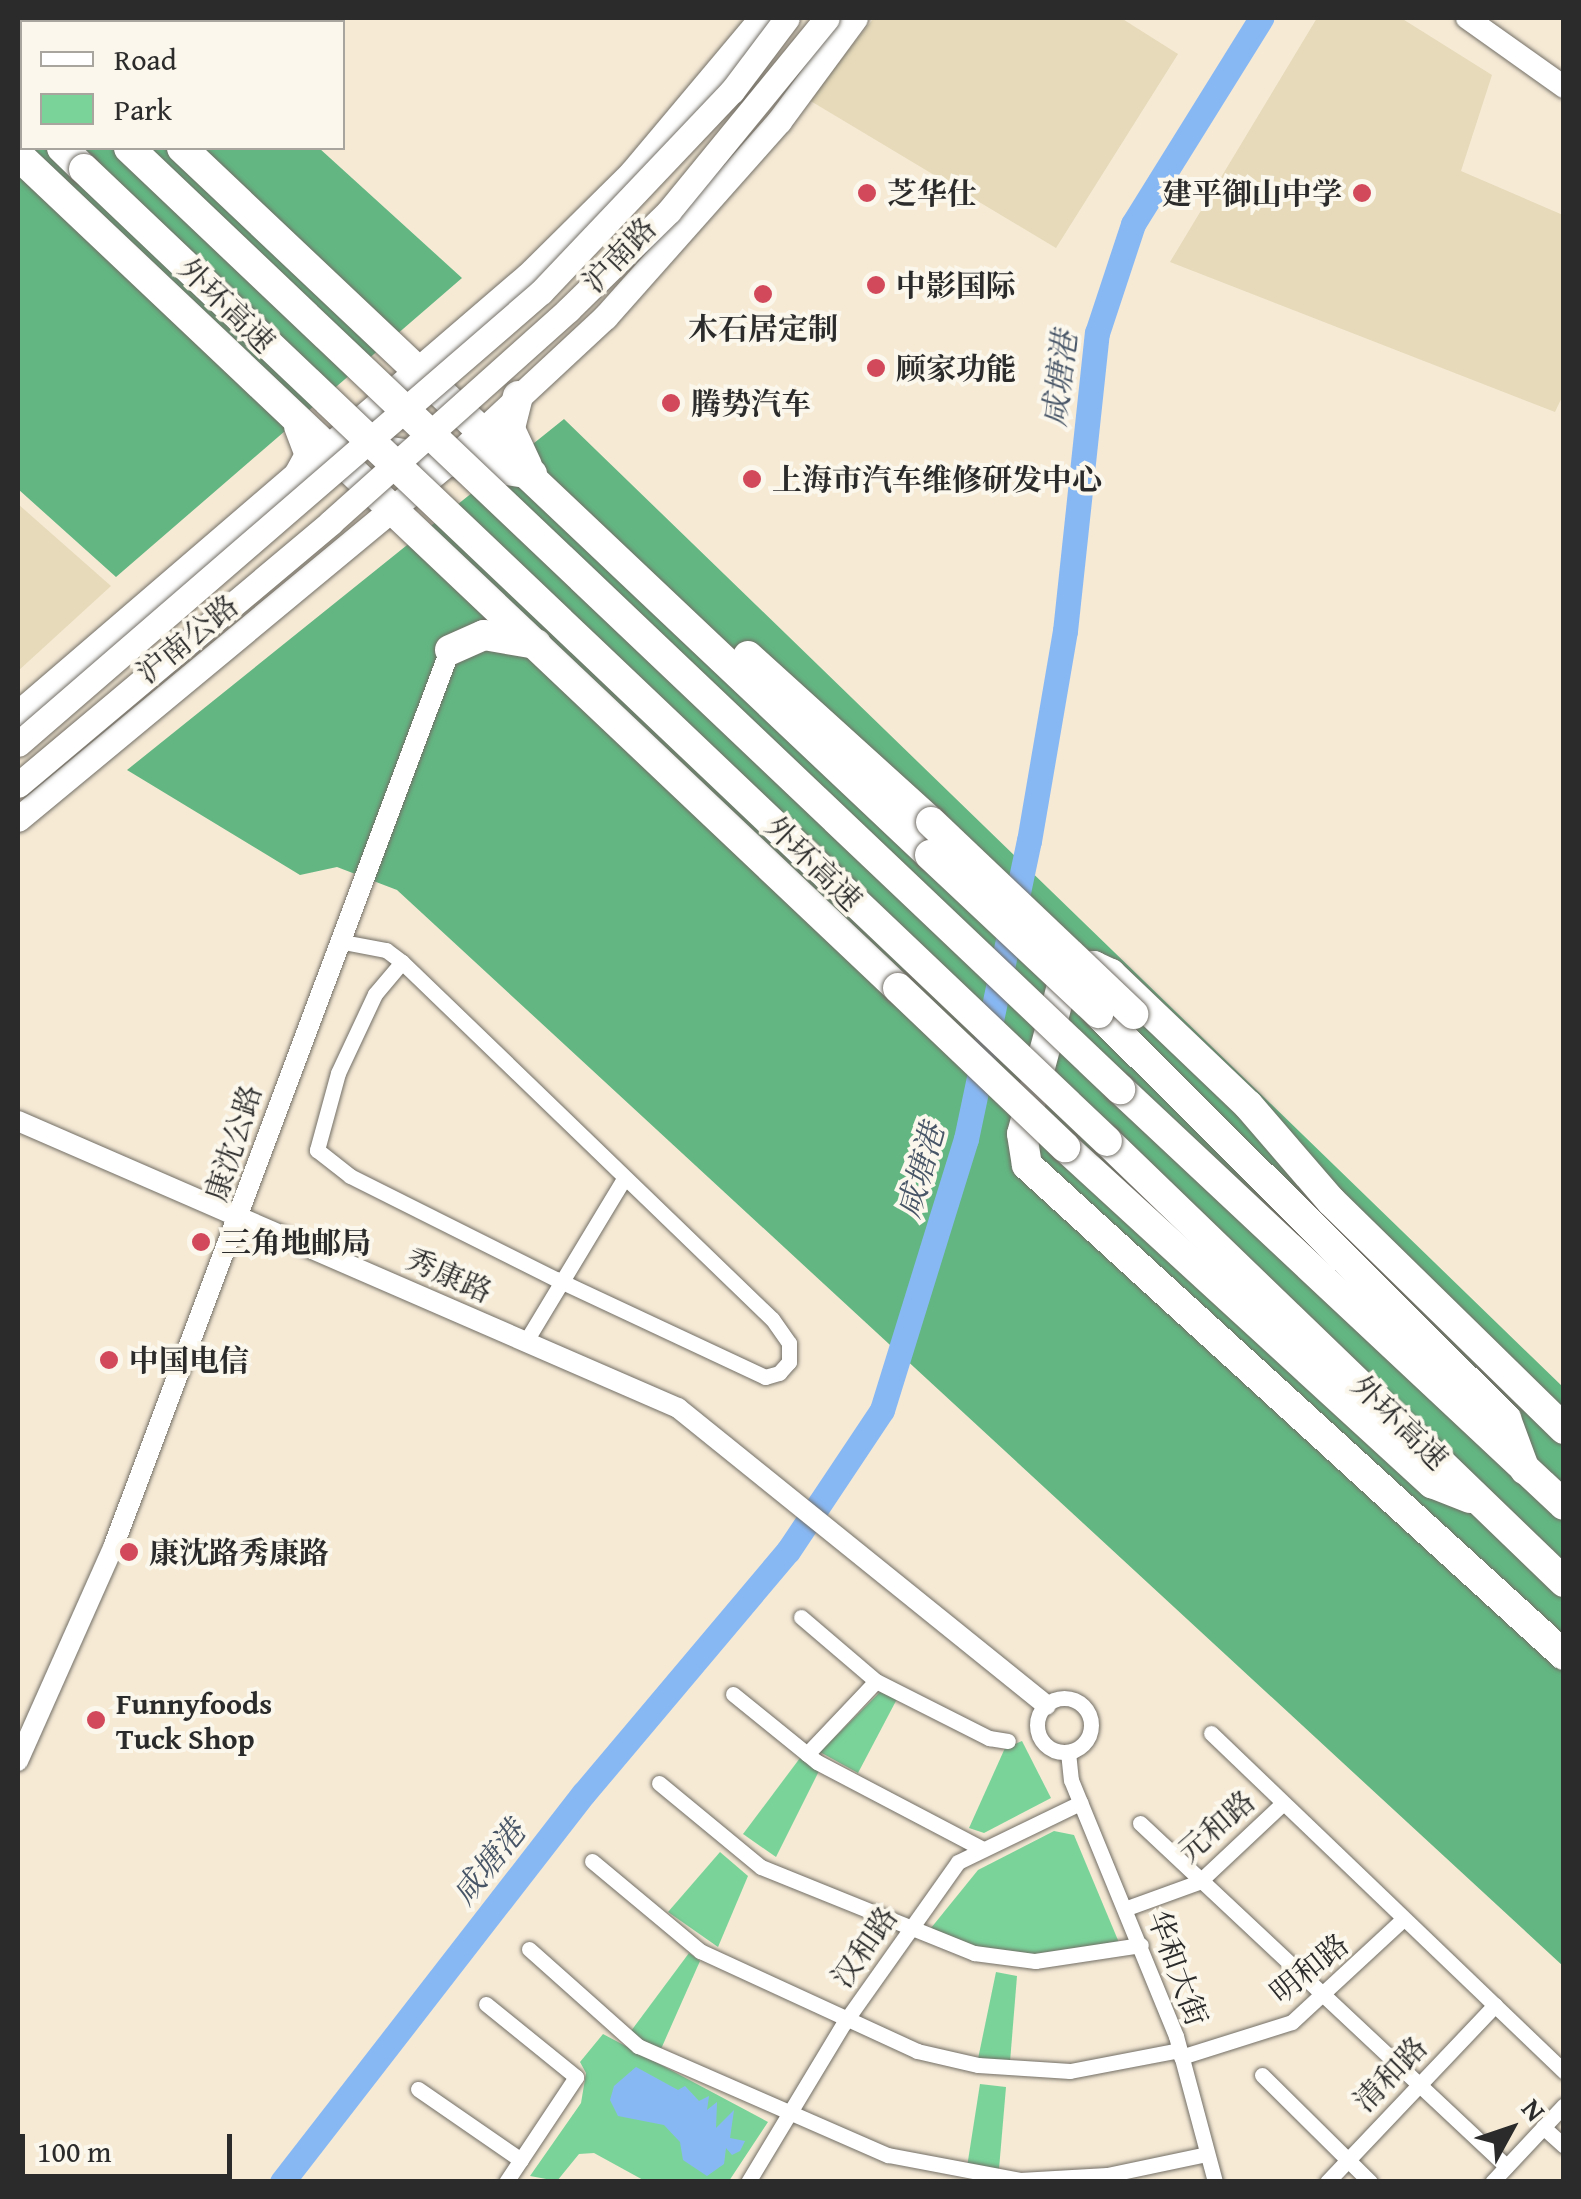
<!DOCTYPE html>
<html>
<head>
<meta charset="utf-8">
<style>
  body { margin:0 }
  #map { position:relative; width:1581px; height:2199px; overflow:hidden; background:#f6ead5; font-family:"Gentium Book Plus","Noto Serif SC",serif }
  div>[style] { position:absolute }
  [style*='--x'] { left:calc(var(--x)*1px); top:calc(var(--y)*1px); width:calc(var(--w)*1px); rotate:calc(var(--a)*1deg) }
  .built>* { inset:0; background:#e6daba }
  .green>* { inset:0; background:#7ad49a }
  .forest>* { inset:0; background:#63b682 }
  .water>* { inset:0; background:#88b8f4 }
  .river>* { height:25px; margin:-12.5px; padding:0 12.5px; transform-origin:12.5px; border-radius:12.5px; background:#88b8f4 }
  .roads { filter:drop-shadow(0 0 2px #726e66) drop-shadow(0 0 2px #726e66) }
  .minor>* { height:15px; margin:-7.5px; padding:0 7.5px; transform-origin:7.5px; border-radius:7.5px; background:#fff }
  .minor>.ring { margin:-7.5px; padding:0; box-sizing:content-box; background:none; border:15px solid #fff; border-radius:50% }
  .tertiary>* { height:20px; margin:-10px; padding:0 10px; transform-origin:10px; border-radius:10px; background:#fff }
  .secondary>* { height:22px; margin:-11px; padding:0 11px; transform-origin:11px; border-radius:11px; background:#fff }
  .primary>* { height:25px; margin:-12.5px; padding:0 12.5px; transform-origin:12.5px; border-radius:12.5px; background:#fff }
  .motorway>* { height:30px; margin:-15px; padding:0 15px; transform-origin:15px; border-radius:15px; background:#fff }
  .bridges { filter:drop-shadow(0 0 2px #726e66) drop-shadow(0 0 2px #726e66) }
  .primary-bridge>* { height:25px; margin:-12.5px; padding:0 12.5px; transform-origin:12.5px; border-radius:12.5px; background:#fff }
  .motorway-bridge>* { height:30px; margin:-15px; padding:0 15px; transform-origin:15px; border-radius:15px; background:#fff }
  .dots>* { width:28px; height:28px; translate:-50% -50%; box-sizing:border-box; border:5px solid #fbf7ec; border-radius:50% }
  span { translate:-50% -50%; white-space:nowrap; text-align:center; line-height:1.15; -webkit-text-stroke:8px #fbf7ec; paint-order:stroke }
  .poi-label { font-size:30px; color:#2b2b2b; font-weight:700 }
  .left { translate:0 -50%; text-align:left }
  .right { translate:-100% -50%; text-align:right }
  .street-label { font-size:30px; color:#2b2b2b }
  .water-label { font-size:32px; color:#475567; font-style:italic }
  .frame { position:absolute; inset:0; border:20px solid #2b2b2b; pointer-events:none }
  .legend { position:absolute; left:20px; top:20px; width:325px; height:130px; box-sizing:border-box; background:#fbf7ec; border:2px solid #a8a59f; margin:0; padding:12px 18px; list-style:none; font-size:30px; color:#2b2b2b }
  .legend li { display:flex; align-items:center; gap:20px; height:50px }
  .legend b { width:50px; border:2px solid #a8a59f }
  .north { position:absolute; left:1461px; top:2079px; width:100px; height:100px; -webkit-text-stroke:8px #fbf7ec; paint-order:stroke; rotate:50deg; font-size:28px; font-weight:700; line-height:40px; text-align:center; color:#2b2b2b }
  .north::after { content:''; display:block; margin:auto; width:35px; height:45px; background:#2b2b2b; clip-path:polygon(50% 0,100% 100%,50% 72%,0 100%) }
  .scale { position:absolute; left:20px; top:2134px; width:212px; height:45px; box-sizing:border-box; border:5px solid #2b2b2b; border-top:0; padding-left:12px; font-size:30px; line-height:35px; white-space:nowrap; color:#2b2b2b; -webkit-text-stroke:8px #fbf7ec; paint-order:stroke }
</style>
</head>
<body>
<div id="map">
  <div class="built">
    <i style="clip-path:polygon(874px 18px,1121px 18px,1178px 54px,1056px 248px,809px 100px)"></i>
    <i style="clip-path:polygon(1317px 18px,1401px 18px,1492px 75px,1461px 171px,1563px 215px,1564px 393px,1555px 412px,1170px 262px)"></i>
    <i style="clip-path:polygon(18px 504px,111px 586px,18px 671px)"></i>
  </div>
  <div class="green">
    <i style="clip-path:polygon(880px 1692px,897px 1699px,858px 1773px,820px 1752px)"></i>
    <i style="clip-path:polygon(1022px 1741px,1051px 1798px,984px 1833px,969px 1828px,1005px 1748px)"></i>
    <i style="clip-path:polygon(800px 1758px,819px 1771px,776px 1857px,743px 1834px)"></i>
    <i style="clip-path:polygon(1054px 1831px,1074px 1835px,1120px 1945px,1036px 1955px,972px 1946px,931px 1928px,978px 1870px)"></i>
    <i style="clip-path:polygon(720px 1852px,748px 1876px,718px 1947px,668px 1912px)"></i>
    <i style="clip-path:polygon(689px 1953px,700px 1961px,661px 2049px,641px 2041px,631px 2031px)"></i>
    <i style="clip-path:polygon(996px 1972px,1017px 1976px,1010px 2062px,978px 2059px)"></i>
    <i style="clip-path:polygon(603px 2034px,768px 2122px,729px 2181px,645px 2181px,594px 2153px,579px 2154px,557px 2181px,530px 2176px,581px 2103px,586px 2073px,580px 2062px)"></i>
    <i style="clip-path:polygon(980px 2084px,1006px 2087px,999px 2169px,967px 2167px)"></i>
  </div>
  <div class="forest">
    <i style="clip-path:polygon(18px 18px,182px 22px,22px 22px,22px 148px,319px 148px,462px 278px,116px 577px,18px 489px)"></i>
    <i style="clip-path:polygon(564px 419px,1563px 1387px,1563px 1966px,397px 890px,337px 867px,300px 875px,127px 770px)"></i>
  </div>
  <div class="water">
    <i style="clip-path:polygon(636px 2067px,678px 2090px,685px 2086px,699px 2101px,709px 2096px,707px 2110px,717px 2102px,716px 2128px,734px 2110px,730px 2138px,745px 2141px,740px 2151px,732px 2155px,726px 2148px,724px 2164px,707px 2176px,683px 2160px,680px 2142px,664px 2125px,618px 2116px,610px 2100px,614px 2086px)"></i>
  </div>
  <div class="river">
    <i style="--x:282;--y:2182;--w:492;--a:-52.2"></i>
    <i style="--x:584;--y:1793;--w:317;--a:-49.9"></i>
    <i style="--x:788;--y:1551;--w:169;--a:-56.3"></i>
    <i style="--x:882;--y:1410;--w:284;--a:-72.8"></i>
    <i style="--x:966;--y:1139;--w:305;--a:-78.1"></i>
    <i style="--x:1029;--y:841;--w:213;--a:-80.3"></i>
    <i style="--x:1065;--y:631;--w:300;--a:-83.9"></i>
    <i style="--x:1097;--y:333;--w:115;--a:-71.7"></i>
    <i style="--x:1133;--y:224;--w:243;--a:-58.1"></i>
  </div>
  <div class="roads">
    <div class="minor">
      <i style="--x:338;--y:941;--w:49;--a:10.6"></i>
      <i style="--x:386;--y:950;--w:20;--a:37"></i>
      <i style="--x:402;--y:962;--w:42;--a:130.2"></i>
      <i style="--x:375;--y:994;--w:87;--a:115.1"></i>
      <i style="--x:338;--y:1073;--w:80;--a:105.3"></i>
      <i style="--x:317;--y:1150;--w:42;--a:38.2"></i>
      <i style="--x:350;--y:1176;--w:230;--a:26.6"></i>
      <i style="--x:556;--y:1279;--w:231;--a:25.1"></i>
      <i style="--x:765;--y:1377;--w:15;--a:-16"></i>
      <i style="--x:779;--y:1373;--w:15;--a:-48"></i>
      <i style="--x:789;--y:1362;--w:19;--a:-90"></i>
      <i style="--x:789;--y:1343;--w:29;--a:-125"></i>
      <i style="--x:772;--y:1319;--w:514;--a:-136.02"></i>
      <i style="--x:526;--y:1341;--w:188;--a:-58.9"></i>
      <i style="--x:801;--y:1617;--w:99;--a:40.5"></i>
      <i style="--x:876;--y:1681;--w:127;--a:26.8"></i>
      <i style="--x:989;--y:1738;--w:19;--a:9"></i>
      <i style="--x:733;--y:1694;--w:108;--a:39"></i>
      <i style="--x:817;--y:1762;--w:185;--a:27.7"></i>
      <i class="ring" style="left:1037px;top:1698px;width:39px;height:39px"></i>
      <i style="--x:1211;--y:1733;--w:489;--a:43.8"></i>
      <i style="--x:1068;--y:1752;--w:28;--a:84"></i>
      <i style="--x:1071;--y:1780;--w:277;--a:67.7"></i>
      <i style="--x:1176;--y:2036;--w:151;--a:75"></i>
      <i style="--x:807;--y:1754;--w:100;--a:-46.6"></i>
      <i style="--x:659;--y:1783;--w:132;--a:39.5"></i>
      <i style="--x:761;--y:1867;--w:230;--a:22"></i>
      <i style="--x:974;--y:1953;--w:62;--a:7.5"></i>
      <i style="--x:1035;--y:1961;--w:107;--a:-8.6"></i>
      <i style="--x:1140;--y:1823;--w:502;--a:43.14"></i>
      <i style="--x:592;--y:1861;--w:141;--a:39.8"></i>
      <i style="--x:700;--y:1951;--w:239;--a:24.7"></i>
      <i style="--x:917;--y:2051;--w:63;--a:12.9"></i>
      <i style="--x:978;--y:2065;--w:92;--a:3.7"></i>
      <i style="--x:1070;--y:2071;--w:111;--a:-10.9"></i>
      <i style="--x:1127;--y:1908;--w:77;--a:-19.9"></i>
      <i style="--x:1199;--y:1882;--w:115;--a:-43.2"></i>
      <i style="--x:529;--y:1949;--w:146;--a:41.7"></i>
      <i style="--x:638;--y:2046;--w:273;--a:23.6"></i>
      <i style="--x:888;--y:2155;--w:134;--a:10.7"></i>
      <i style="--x:1020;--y:2180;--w:87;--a:-3.3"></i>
      <i style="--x:1107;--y:2175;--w:102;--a:-11.9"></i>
      <i style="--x:486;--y:2004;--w:116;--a:39"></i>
      <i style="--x:576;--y:2077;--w:126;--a:123.7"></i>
      <i style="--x:1181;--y:2057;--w:116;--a:-17.5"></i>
      <i style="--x:1292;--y:2022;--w:150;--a:-42.8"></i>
      <i style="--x:1262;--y:2075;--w:152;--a:44.7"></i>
      <i style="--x:418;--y:2089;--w:125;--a:34.6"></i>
      <i style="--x:1543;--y:2127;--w:28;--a:42"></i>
      <i style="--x:748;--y:2182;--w:186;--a:-58.9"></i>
      <i style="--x:844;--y:2023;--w:197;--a:-54.7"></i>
      <i style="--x:958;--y:1862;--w:136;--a:-25.8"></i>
      <i style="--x:1327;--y:2182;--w:244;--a:-46.5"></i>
      <i style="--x:1492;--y:2182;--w:105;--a:-46.9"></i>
    </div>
    <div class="tertiary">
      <i style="--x:18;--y:1121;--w:720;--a:23.5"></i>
      <i style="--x:678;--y:1408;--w:473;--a:38.9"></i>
      <i style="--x:18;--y:1761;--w:236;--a:-66"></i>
      <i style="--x:114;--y:1545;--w:956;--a:-69.42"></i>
    </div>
    <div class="secondary">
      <i style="--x:1467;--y:18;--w:119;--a:35.4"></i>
    </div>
    <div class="primary">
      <i style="--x:18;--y:713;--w:672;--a:-40.66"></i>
      <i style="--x:528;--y:275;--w:146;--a:-44.7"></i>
      <i style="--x:632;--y:172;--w:201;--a:-50"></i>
      <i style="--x:18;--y:819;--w:561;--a:-39.65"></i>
      <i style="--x:450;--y:461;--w:212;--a:-42.9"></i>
      <i style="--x:605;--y:317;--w:262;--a:-48.4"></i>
      <i style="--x:779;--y:121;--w:128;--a:-53.6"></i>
    </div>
    <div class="motorway">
      <i style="--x:44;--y:18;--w:7;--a:34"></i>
      <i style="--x:18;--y:41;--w:6;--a:51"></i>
      <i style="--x:18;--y:105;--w:6;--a:51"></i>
      <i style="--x:62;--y:148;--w:30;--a:44"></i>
      <i style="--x:182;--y:148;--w:1029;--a:43.39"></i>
      <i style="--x:18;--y:155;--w:1212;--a:43.43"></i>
      <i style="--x:518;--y:396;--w:34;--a:104"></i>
      <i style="--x:510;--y:429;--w:40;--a:65"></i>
      <i style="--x:385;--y:451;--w:149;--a:8.9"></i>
      <i style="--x:298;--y:477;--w:25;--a:-61"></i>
      <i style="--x:310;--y:455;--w:30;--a:-111"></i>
      <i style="--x:450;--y:650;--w:37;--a:-24"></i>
      <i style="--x:484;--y:635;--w:53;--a:9.8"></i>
      <i style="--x:748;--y:656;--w:247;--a:42.2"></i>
      <i style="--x:1098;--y:1013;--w:576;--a:44.86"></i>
      <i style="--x:1506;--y:1419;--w:54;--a:69.6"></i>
      <i style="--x:1120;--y:1089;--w:608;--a:43.14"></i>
      <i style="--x:1107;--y:1141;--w:635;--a:43.98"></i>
      <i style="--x:1065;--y:1147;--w:498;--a:42.5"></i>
      <i style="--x:1432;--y:1483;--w:41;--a:21.5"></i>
      <i style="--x:1564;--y:1429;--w:326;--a:-135.6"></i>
      <i style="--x:1331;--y:1201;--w:127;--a:-130.8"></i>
      <i style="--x:1248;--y:1105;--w:190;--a:-136.3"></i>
      <i style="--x:1111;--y:974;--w:19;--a:-155"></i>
      <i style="--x:1094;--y:966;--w:20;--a:169"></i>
      <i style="--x:1074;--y:970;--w:16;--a:133"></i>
      <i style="--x:1063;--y:982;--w:157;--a:105.1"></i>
      <i style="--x:1022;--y:1134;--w:31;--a:81"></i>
      <i style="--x:1027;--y:1165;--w:727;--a:42.38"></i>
    </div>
  </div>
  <div class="bridges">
    <div class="primary-bridge">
      <i style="--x:18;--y:744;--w:691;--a:-40.84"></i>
      <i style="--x:541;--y:292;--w:277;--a:-46.5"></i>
      <i style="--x:732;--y:91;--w:91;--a:-53"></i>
      <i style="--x:18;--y:785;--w:409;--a:-40"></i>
      <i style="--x:331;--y:522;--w:318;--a:-41.8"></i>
      <i style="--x:568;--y:310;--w:141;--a:-44.4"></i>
      <i style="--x:669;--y:211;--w:249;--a:-50.7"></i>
    </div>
    <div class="motorway-bridge">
      <i style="--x:129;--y:148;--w:1367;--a:43.52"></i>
      <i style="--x:84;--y:169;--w:1411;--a:43.54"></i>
      <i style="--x:931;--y:822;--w:279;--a:43.5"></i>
      <i style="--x:930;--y:855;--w:231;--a:43.2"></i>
      <i style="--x:898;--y:988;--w:231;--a:43.6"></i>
    </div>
  </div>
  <div class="dots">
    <i style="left:867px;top:193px;background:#d1495b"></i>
    <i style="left:1362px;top:193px;background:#d1495b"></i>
    <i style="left:876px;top:285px;background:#d1495b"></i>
    <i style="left:763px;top:294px;background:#d1495b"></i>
    <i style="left:876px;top:368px;background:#d1495b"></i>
    <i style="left:671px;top:403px;background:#d1495b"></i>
    <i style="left:752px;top:479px;background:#d1495b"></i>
    <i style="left:201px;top:1242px;background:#d1495b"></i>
    <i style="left:109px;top:1360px;background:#d1495b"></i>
    <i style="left:129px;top:1552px;background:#d1495b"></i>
    <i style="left:96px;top:1720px;background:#d1495b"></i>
  </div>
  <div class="poi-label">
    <span class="left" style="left:887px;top:193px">芝华仕</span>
    <span class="right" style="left:1342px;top:193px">建平御山中学</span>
    <span class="left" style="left:896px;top:285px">中影国际</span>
    <span style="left:763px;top:328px">木石居定制</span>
    <span class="left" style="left:896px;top:368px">顾家功能</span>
    <span class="left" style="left:691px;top:403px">腾势汽车</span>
    <span class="left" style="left:772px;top:479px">上海市汽车维修研发中心</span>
    <span class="left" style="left:221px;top:1242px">三角地邮局</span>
    <span class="left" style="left:129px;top:1360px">中国电信</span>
    <span class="left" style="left:149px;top:1552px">康沈路秀康路</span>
    <span class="left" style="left:116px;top:1720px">Funnyfoods<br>Tuck Shop</span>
  </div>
  <div class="street-label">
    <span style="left:619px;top:255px;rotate:-46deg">沪南路</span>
    <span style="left:227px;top:305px;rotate:44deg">外环高速</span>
    <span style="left:187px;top:639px;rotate:-39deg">沪南公路</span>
    <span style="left:814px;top:863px;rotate:44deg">外环高速</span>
    <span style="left:233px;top:1143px;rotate:-72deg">康沈公路</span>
    <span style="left:449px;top:1275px;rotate:24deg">秀康路</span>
    <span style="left:1400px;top:1422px;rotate:44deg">外环高速</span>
    <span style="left:1216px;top:1826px;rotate:-41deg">元和路</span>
    <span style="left:864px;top:1947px;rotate:-55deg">汉和路</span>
    <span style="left:1178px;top:1968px;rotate:70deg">华和大街</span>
    <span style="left:1309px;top:1968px;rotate:-39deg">明和路</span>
    <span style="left:1390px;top:2074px;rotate:-46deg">清和路</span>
  </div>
  <div class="water-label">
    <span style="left:1060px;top:379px;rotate:-83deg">咸塘港</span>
    <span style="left:921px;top:1171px;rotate:-74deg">咸塘港</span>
    <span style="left:489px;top:1863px;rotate:-52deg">咸塘港</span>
  </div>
  <div class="frame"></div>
  <ul class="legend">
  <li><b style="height:12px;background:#fff"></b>Road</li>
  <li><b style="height:28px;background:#7ad49a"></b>Park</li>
  </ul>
  <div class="north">N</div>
  <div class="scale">100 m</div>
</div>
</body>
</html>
